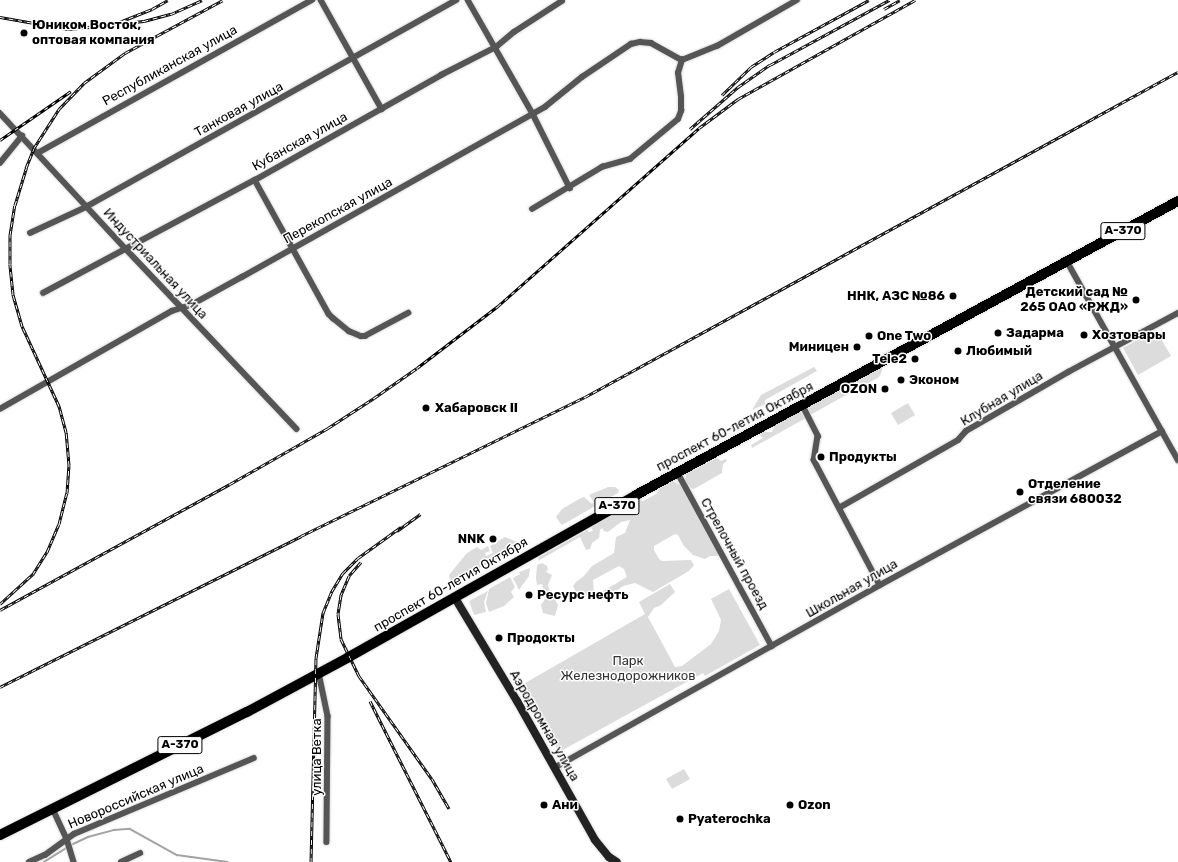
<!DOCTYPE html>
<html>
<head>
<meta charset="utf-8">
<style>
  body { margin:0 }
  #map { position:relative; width:1178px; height:862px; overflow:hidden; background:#fff; font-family:Rubik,sans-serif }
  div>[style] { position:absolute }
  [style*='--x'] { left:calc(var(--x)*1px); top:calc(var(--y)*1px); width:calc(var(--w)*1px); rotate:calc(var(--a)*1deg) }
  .green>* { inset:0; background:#dcdcdc }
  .stream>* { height:1.5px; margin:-0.75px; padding:0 0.75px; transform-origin:0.75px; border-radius:0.75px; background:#a3a3a3 }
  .roads { filter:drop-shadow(0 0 1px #dbdbdb) drop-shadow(0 0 1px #dbdbdb) }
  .street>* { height:5.5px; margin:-2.75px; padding:0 2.75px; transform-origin:2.75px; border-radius:2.75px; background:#555 }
  .secondary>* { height:8px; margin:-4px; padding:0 4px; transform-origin:4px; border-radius:4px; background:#222 }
  .highway>* { height:10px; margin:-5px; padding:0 5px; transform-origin:5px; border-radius:5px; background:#000 }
  .rail>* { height:3px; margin-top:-1.5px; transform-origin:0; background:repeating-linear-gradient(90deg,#fff 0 4.5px,#000 0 9px); box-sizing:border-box; border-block:1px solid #000 }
  .dots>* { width:11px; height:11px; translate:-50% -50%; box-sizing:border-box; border:2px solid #fff; border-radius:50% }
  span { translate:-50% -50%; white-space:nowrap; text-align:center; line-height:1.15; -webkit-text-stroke:3px #fff; paint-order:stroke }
  .shield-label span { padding:1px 3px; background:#fff; border:1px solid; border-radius:3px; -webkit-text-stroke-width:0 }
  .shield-label { font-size:12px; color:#000; font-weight:700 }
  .poi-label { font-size:13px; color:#000; font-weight:700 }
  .left { translate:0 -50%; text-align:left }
  .right { translate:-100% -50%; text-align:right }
  .street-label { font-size:13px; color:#000 }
  .park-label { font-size:13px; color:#333 }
</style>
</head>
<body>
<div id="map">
  <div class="green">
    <i style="clip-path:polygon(1156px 330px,1171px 356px,1138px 375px,1123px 348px)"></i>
    <i style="clip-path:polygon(814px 367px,817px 371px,765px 400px,765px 404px,752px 410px,761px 395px)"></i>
    <i style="clip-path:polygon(880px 367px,882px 368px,882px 371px,879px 377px,810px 415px,808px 409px,818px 402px,852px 382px,857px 382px)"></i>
    <i style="clip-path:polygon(908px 403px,915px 415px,898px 425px,891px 413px)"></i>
    <i style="clip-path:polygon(800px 411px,806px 418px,752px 448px,751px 445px,763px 438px,760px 435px,762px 432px,772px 432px,775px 425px)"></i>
    <i style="clip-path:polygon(717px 458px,721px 461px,726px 459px,727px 461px,723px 464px,722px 473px,694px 489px,690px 488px,685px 480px,686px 474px)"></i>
    <i style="clip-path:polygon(673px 481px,682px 486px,719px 554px,717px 556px,710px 556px,705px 559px,693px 555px,684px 546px,678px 535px,675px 534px,654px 546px,654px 550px,659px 559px,662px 561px,691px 560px,694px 565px,689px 571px,653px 592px,635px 583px,623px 586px,612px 594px,604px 596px,603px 591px,627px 577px,624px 569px,619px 566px,593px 580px,594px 594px,592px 596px,577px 594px,573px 586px,576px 582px,584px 576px,592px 566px,614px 553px,616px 537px,625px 533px,630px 520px,621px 522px,608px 532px,604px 531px,602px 528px,600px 530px,599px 538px,592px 543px,590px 549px,586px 550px,580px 537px,538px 561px,539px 557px,587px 530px,589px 532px,593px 531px,591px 527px,640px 500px,643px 501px,656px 494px,659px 489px)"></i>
    <i style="clip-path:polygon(608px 487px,615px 487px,619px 490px,618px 493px,562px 525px,560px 523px,556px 517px,562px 509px,581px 498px,584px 497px,592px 504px,594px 502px,589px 495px)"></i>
    <i style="clip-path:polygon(505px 537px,520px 543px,530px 542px,450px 583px,449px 575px,467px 553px,477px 547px,481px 550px,488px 546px,490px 551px,485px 553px,486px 556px,493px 553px,490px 546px)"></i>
    <i style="clip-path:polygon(542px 563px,547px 566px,548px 569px,546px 572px,552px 575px,548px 585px,549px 589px,558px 605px,555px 616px,543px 613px,541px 605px,545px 599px,542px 584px,537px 585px,536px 578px,537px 565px)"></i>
    <i style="clip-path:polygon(530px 568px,529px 576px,519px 590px,513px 578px,520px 574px,519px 572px)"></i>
    <i style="clip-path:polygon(510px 577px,515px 587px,511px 592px,514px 597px,504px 606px,489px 612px,486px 603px,489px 589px)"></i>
    <i style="clip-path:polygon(670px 584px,675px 592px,661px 605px,654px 608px,648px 617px,675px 667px,682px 666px,711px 644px,719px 631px,721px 620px,711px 599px,729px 589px,760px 645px,705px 676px,703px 673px,559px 752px,520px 686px,645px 614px,639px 602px)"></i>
    <i style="clip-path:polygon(488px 591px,484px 602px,486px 612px,474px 615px,469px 601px)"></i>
    <i style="clip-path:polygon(684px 769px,690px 779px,672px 789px,666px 779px)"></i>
  </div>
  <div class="stream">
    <i style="--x:71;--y:845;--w:19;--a:-25"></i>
    <i style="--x:88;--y:837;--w:27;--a:-15"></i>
    <i style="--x:114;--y:830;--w:16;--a:-4"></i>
    <i style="--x:130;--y:829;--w:54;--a:29"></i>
    <i style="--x:177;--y:855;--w:51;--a:7.8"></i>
    <i style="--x:44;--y:862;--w:28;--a:-32"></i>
  </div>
  <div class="roads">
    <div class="street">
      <i style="--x:321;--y:0;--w:125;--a:60.8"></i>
      <i style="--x:468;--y:0;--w:131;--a:60.3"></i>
      <i style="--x:533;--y:114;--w:83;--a:63.4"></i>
      <i style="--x:0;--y:113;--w:185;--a:47.2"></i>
      <i style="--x:126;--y:249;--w:248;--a:46.5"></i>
      <i style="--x:38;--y:153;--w:314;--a:-29.2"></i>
      <i style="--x:0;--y:163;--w:35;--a:-51"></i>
      <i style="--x:255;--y:180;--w:153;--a:61.1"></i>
      <i style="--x:329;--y:314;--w:6;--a:45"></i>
      <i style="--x:333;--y:318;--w:21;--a:39"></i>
      <i style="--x:349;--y:331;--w:13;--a:23"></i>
      <i style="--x:361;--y:336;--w:4;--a:0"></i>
      <i style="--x:365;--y:336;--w:49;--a:-28.1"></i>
      <i style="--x:532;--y:209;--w:82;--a:-31"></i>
      <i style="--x:602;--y:167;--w:29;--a:-16"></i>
      <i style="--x:630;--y:159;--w:62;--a:-39.8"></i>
      <i style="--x:678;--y:119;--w:9;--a:-69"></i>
      <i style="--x:681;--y:111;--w:14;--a:-90"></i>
      <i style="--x:681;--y:97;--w:24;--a:-97"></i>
      <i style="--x:678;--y:73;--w:14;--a:-73"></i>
      <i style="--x:682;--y:60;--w:38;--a:-22"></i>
      <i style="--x:717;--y:46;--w:92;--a:-29.9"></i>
      <i style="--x:30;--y:233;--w:62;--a:-24.9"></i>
      <i style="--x:86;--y:207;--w:424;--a:-29.2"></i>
      <i style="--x:1067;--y:261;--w:228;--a:60.8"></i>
      <i style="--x:43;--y:293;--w:240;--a:-28.1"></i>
      <i style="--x:255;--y:180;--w:214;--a:-29.4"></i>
      <i style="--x:441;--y:75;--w:62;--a:-27"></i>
      <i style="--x:496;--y:47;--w:23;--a:-40"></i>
      <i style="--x:514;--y:32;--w:57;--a:-32.9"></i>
      <i style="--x:803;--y:406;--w:34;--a:63"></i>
      <i style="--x:818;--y:436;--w:24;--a:99"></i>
      <i style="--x:814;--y:460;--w:141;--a:62.2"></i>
      <i style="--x:0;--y:409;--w:198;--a:-29.7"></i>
      <i style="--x:172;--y:311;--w:20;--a:-18"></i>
      <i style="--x:191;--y:305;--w:58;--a:-28.8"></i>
      <i style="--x:242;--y:277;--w:347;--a:-29.3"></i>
      <i style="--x:545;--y:107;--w:48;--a:-39"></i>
      <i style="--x:582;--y:77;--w:59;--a:-34"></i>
      <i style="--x:631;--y:44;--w:9;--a:-13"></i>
      <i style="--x:640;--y:42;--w:11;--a:5"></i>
      <i style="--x:651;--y:43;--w:35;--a:29"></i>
      <i style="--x:678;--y:473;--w:197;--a:61.5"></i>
      <i style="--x:839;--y:508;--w:137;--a:-29.7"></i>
      <i style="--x:958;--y:440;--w:12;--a:-48"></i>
      <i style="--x:966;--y:431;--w:118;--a:-30"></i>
      <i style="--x:1068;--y:372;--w:125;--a:-28.2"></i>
      <i style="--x:319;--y:673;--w:44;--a:78.2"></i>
      <i style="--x:328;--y:716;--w:126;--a:90.5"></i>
      <i style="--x:554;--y:768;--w:374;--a:-29.3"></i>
      <i style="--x:880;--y:585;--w:321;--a:-28.6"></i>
      <i style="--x:53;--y:809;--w:33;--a:65"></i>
      <i style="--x:67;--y:839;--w:24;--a:73"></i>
      <i style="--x:29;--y:862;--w:17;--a:-24"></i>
      <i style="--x:45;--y:855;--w:36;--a:-36"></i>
      <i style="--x:74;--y:834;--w:195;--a:-22.9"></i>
      <i style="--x:121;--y:862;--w:21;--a:-25"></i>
    </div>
    <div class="secondary">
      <i style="--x:455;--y:598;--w:120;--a:59"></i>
      <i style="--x:517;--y:701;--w:159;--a:60.7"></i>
      <i style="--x:595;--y:840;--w:22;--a:51"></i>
      <i style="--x:609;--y:857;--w:9;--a:32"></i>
    </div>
    <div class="highway">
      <i style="--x:0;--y:835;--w:276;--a:-26.5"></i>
      <i style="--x:247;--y:712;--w:116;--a:-28.3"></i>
      <i style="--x:349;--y:657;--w:330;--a:-29.4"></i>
      <i style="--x:636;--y:495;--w:617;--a:-28.48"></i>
    </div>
  </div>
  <div class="rail">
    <i style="--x:884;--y:9;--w:18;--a:-29"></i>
    <i style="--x:0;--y:17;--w:69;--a:10"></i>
    <i style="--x:68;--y:29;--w:44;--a:-5.2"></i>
    <i style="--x:112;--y:25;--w:43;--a:-21.8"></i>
    <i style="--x:152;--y:9;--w:18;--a:-29"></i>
    <i style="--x:124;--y:23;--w:20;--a:-6"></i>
    <i style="--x:144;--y:21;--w:28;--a:-15"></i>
    <i style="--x:171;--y:14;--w:34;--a:-24"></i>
    <i style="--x:722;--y:95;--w:40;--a:-44"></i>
    <i style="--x:751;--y:67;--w:27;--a:-33"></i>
    <i style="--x:774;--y:52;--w:108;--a:-28.7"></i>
    <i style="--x:690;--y:129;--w:64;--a:-41.2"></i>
    <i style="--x:738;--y:87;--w:39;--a:-35"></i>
    <i style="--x:770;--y:65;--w:136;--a:-28.6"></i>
    <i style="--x:0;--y:140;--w:86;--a:-34.6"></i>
    <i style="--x:397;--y:531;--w:29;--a:-36"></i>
    <i style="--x:361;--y:562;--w:18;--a:131"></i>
    <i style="--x:349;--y:576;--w:21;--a:113"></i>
    <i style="--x:341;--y:595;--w:19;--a:99"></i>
    <i style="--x:338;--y:614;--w:25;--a:83"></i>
    <i style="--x:341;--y:639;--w:41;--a:64.1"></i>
    <i style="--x:359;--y:676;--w:126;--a:54.7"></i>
    <i style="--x:432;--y:779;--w:34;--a:60"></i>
    <i style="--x:0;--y:604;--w:45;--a:-42.3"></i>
    <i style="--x:33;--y:574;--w:26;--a:-58"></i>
    <i style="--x:47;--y:552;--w:30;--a:-67"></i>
    <i style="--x:59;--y:524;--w:32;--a:-76"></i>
    <i style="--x:67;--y:493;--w:28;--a:-86"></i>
    <i style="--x:69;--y:465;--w:33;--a:-95"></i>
    <i style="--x:66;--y:432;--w:27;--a:-105"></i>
    <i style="--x:59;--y:406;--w:88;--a:-114.8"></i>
    <i style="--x:22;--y:326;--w:33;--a:-106"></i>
    <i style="--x:13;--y:294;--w:30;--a:-96"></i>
    <i style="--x:10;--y:264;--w:29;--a:-90"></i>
    <i style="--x:10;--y:235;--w:30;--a:-81"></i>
    <i style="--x:15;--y:205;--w:39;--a:-73"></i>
    <i style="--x:26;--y:168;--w:22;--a:-68"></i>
    <i style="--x:34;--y:148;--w:46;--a:-57.3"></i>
    <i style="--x:59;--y:109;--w:36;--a:-46"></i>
    <i style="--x:84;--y:83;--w:51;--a:-36.2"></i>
    <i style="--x:125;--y:53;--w:111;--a:-28.4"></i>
    <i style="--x:0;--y:610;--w:262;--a:-28.7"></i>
    <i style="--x:230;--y:484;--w:113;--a:-29.7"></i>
    <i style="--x:328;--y:428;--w:55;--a:-33.1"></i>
    <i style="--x:374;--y:398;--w:52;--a:-34.9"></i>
    <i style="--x:417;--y:368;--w:102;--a:-37.4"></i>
    <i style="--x:498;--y:306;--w:268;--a:-41.5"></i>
    <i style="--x:699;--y:128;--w:49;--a:-36.6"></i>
    <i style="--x:738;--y:99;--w:203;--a:-29.2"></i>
    <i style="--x:0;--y:687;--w:337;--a:-26.6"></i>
    <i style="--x:301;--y:536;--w:316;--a:-26.1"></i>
    <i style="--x:585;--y:397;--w:676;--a:-28.73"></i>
    <i style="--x:370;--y:701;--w:180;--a:63.3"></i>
    <i style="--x:311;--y:862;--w:204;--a:-88.6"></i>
    <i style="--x:316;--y:658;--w:46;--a:-81.2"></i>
    <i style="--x:323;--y:613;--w:24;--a:-68"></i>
    <i style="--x:332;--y:591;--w:21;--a:-59"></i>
    <i style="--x:343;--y:573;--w:21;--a:-45"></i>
    <i style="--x:358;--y:558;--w:53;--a:-35.8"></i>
  </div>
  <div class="dots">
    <i style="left:24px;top:33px;background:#000"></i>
    <i style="left:953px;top:296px;background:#000"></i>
    <i style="left:1136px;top:300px;background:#000"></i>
    <i style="left:998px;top:333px;background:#000"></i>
    <i style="left:1084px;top:335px;background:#000"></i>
    <i style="left:869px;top:336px;background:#000"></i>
    <i style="left:857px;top:347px;background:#000"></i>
    <i style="left:958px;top:351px;background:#000"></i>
    <i style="left:915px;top:359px;background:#000"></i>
    <i style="left:901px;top:380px;background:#000"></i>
    <i style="left:885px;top:389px;background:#000"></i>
    <i style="left:426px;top:408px;background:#000"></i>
    <i style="left:821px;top:457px;background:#000"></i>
    <i style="left:1020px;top:492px;background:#000"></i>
    <i style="left:493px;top:539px;background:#000"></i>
    <i style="left:529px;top:595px;background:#000"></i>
    <i style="left:499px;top:638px;background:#000"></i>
    <i style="left:544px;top:805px;background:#000"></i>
    <i style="left:790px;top:805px;background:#000"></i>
    <i style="left:680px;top:819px;background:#000"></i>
  </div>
  <div class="shield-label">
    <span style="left:1123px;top:231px">А-370</span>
    <span style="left:617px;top:506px">А-370</span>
    <span style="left:180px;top:745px">А-370</span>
  </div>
  <div class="poi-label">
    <span class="left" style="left:32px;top:33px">Юником Восток,<br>оптовая компания</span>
    <span class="right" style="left:1128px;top:300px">Детский сад №<br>265 ОАО «РЖД»</span>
    <span class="right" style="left:945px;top:296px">ННК, АЗС №86</span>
    <span class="left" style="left:1006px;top:333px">Задарма</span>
    <span class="left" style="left:1092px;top:335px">Хозтовары</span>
    <span class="left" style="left:877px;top:336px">One Two</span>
    <span class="right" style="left:849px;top:347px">Миницен</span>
    <span class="left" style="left:966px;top:351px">Любимый</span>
    <span class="right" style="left:907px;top:359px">Tele2</span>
    <span class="left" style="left:909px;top:380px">Эконом</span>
    <span class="right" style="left:877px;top:389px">OZON</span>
    <span class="left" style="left:435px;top:408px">Хабаровск II</span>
    <span class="left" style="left:829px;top:457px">Продукты</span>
    <span class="left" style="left:1028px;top:492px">Отделение<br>связи 680032</span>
    <span class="right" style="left:485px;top:539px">NNK</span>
    <span class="left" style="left:537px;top:595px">Ресурс нефть</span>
    <span class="left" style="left:507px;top:638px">Продокты</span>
    <span class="left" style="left:552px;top:805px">Ани</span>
    <span class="left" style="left:798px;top:805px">Ozon</span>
    <span class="left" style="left:688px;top:819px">Pyaterochka</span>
  </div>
  <div class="street-label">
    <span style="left:170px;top:66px;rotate:-29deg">Республиканская улица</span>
    <span style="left:239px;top:110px;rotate:-29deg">Танковая улица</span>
    <span style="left:300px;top:142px;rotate:-29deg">Кубанская улица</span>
    <span style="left:338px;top:211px;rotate:-29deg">Перекопская улица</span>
    <span style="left:155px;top:264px;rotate:47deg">Индустриальная улица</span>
    <span style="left:1002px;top:399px;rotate:-31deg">Клубная улица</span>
    <span style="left:735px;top:427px;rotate:-28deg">проспект 60-летия Октября</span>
    <span style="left:734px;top:554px;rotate:61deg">Стрелочный проезд</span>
    <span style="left:451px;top:585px;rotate:-30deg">проспект 60-летия Октября</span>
    <span style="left:852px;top:589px;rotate:-30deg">Школьная улица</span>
    <span style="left:544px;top:726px;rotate:60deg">Аэродромная улица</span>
    <span style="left:317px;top:757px;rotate:-90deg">улица Ветка</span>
    <span style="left:136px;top:797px;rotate:-23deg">Новороссийская улица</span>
  </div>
  <div class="park-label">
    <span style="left:628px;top:669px">Парк<br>Железнодорожников</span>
  </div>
</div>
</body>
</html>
